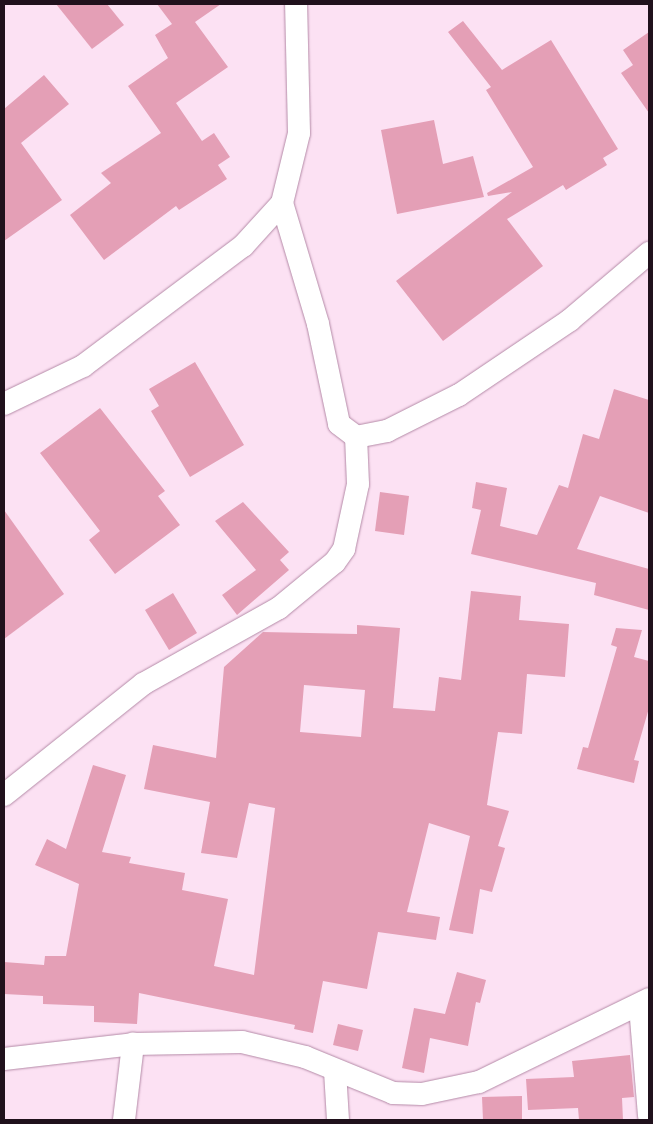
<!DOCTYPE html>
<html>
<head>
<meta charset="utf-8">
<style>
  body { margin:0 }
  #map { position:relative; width:653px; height:1124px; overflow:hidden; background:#fce1f3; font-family:"Source Sans 3",sans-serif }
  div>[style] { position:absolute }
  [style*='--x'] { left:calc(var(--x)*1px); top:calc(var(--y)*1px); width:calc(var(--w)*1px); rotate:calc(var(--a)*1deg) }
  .building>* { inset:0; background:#e49fb6 }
  .roads { filter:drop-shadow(0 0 1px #b48aa7) drop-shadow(0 0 1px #b48aa7) }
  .minor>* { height:22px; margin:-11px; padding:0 11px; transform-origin:11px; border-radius:11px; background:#fff }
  span { translate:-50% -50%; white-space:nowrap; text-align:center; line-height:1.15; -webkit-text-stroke:5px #fff; paint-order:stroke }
  .frame { position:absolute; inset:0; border:5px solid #20111c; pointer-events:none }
</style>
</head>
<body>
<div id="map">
  <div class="building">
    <i style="clip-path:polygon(56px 4px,107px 4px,124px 25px,92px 49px)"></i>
    <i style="clip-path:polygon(157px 4px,221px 4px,195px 22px,228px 67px,176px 103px,202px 141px,214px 133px,230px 157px,218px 165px,227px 179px,179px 210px,176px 206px,104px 260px,70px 215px,111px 183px,101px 173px,161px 133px,128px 86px,168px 58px,155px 35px,172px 24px)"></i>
    <i style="clip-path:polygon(463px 21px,502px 70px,551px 40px,618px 149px,603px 158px,607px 165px,566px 190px,563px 185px,507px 219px,543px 266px,443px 341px,396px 281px,512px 192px,488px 196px,487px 193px,533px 167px,486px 90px,491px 87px,448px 32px)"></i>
    <i style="clip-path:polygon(649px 32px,649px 113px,621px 73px,633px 65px,623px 50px)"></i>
    <i style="clip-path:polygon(44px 75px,69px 104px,21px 143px,62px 200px,4px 241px,4px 109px)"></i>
    <i style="clip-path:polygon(434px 120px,443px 164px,473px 156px,484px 197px,397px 214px,381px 130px)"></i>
    <i style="clip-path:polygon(195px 362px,244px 445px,190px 477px,151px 411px,159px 406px,149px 389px)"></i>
    <i style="clip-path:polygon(614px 389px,649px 400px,649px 513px,600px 496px,577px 549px,649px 569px,649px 610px,594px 595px,596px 583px,471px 554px,481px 510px,472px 508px,476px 482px,507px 488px,500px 526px,537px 535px,559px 485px,568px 488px,583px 434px,599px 439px)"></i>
    <i style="clip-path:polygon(100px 408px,165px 491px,158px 496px,180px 525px,115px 574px,89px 540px,100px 531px,40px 453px)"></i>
    <i style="clip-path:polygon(380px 492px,409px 496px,404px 535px,375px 531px)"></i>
    <i style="clip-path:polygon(243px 502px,289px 552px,280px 560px,289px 570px,237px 615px,222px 595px,256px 570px,215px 521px)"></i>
    <i style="clip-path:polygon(4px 510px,64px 594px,4px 639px)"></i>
    <i style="clip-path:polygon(evenodd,471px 591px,521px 596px,519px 620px,569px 624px,565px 677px,527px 674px,522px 734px,498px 732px,487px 805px,509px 811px,498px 846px,505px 848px,492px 892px,480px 889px,473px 934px,449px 930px,470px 836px,429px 823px,407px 912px,440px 917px,436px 940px,378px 932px,367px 989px,323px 981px,313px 1033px,294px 1029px,295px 1025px,139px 993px,137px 1024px,94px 1022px,94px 1006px,43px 1004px,43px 996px,4px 994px,4px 962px,44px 965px,45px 956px,66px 956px,79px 884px,35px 865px,47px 839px,66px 849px,93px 765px,126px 775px,102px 852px,131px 857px,129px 863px,185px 873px,182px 890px,228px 899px,214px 966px,254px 975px,275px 808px,249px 803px,237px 858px,201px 853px,210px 802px,144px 789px,153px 745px,216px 758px,224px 667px,263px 632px,357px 634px,357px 625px,400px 628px,393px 708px,435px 711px,439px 677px,461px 680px,471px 591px,304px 685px,365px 690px,361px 737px,300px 732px,304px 685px)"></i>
    <i style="clip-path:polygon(173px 593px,197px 633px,169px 650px,145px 610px)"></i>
    <i style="clip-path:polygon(616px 628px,642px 630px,634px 657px,649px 661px,649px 708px,634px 760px,639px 761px,634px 783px,577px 769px,583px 747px,588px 748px,617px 647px,611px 645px)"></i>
    <i style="clip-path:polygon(457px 972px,486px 980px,480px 1003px,476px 1002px,468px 1046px,430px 1038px,424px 1073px,402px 1068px,414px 1008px,445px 1014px)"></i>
    <i style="clip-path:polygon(338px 1024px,363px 1030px,358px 1051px,333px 1045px)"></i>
    <i style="clip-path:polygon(630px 1055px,634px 1097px,622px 1098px,623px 1120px,579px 1120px,578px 1108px,528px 1110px,526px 1079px,574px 1077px,572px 1061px)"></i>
    <i style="clip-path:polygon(522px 1096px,522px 1120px,483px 1120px,482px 1097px)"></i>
  </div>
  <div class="roads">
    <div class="minor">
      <i style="--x:282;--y:203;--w:126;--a:73.4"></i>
      <i style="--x:318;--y:324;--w:102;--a:78.1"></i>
      <i style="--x:339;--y:424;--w:21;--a:37"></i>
      <i style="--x:356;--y:437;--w:32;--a:-11"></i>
      <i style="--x:387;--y:431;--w:80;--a:-26.6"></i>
      <i style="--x:459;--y:395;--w:134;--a:-34"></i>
      <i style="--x:570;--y:320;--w:104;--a:-40.3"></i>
      <i style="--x:4;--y:404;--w:88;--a:-25.7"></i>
      <i style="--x:83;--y:366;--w:200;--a:-36.9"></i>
      <i style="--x:243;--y:246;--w:58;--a:-47.8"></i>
      <i style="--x:282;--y:203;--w:72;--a:-76.3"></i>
      <i style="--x:299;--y:133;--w:129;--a:-91.3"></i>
      <i style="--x:4;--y:795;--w:178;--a:-38.6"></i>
      <i style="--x:143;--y:684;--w:156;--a:-29.2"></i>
      <i style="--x:279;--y:608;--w:72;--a:-39.4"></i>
      <i style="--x:335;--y:562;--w:16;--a:-55"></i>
      <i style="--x:344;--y:549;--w:66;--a:-77.8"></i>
      <i style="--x:358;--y:484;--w:47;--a:-92.4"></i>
      <i style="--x:640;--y:1006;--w:110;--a:85.3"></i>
      <i style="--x:4;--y:1059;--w:130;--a:-6.6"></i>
      <i style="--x:133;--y:1044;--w:109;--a:-1.1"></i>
      <i style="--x:242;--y:1042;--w:65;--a:13.4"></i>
      <i style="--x:305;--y:1057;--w:95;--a:22.2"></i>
      <i style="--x:393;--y:1093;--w:29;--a:2"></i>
      <i style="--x:422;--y:1094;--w:58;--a:-11.9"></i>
      <i style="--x:479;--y:1082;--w:189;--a:-26"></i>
      <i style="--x:335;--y:1071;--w:49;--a:86.5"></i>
      <i style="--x:124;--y:1120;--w:77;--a:-83.2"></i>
    </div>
  </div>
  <div class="frame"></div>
</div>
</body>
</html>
